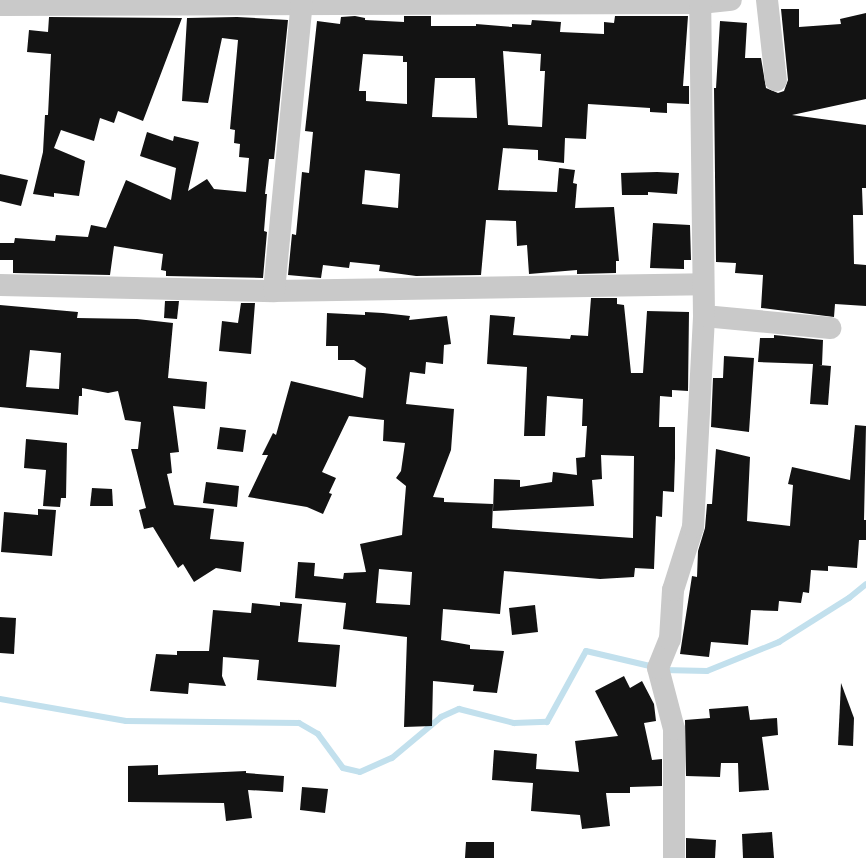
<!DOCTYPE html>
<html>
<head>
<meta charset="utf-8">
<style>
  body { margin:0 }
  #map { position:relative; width:866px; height:858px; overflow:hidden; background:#fff; font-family:Arial,sans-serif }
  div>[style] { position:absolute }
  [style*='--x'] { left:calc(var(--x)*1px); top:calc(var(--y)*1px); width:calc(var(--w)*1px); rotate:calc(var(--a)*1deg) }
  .stream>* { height:6px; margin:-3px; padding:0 3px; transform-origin:3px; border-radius:3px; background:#c2e0ed }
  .building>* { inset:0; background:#131313 }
  .street>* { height:22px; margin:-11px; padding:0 11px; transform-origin:11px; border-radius:11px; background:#c9c9c9 }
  span { translate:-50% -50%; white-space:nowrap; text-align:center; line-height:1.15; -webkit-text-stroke:4px #fff; paint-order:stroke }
</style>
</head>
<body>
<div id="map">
  <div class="stream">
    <i style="--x:663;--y:670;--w:44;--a:1.3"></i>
    <i style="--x:707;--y:671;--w:78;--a:-21.9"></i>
    <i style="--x:779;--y:642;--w:83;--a:-32.2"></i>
    <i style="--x:849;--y:598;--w:22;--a:-39"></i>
    <i style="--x:0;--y:699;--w:128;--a:9.9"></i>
    <i style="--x:126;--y:721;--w:173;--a:0.7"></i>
    <i style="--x:299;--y:723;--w:22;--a:30"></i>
    <i style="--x:318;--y:734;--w:42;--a:53.7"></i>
    <i style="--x:343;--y:768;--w:17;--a:13"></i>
    <i style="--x:360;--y:772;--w:35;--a:-24"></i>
    <i style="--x:392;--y:758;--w:64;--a:-39.9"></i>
    <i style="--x:441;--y:717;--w:20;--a:-24"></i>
    <i style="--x:459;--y:709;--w:57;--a:14.3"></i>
    <i style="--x:514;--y:723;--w:33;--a:-2"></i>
    <i style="--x:547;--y:722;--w:81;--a:-61.2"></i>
    <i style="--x:586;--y:651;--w:70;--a:13.2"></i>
  </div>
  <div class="building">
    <i style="clip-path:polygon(781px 9px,799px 9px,799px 27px,841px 24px,840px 19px,866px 13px,866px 99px,792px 115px,866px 125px,866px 188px,862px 188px,863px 215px,853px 215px,854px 264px,866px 265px,866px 306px,835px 304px,834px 317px,761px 308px,763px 275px,735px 273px,736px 263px,716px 262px,714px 88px,716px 88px,720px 21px,747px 23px,745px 58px,761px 58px,766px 88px,778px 93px,784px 91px,788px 80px)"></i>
    <i style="clip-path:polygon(evenodd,355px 16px,365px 18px,365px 20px,404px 22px,404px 16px,431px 16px,431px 26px,476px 26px,476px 24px,512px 27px,512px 24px,531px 25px,532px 20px,561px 22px,560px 32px,604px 34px,604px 22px,614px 23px,615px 16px,688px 16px,683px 86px,689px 86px,689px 104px,667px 103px,667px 113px,650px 112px,650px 108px,588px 104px,586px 139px,565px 138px,564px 163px,538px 160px,538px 150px,503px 148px,498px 190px,557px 192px,559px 168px,575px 170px,573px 183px,577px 184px,575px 208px,614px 207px,619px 261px,616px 261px,616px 273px,577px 274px,577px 270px,529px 274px,527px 245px,517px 246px,516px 221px,486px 220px,481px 275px,416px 276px,379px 271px,380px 265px,350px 262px,349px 268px,323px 265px,321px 278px,288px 275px,292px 234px,296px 235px,302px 172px,309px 173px,313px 132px,305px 131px,317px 21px,340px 24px,341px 17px,355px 16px,503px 51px,541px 54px,540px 71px,545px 71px,542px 127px,508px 125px,503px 51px,355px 16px,363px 54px,403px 56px,403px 62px,407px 62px,407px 104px,366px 101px,366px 91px,359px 91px,363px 54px,355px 16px,435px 78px,475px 78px,477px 118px,432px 117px,435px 78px,355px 16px,365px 170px,400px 174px,398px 208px,362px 204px,365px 170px)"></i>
    <i style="clip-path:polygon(49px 17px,182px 18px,143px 121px,118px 111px,114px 123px,100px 118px,94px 141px,61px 130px,54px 148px,85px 161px,79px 196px,54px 193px,54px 197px,33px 194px,43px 152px,45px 115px,48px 115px,51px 54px,27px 52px,29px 30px,48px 32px)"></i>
    <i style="clip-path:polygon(237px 17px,288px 20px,274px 159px,269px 159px,265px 194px,267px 194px,264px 231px,267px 232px,263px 278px,166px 276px,166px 271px,161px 270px,163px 254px,114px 246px,110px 275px,13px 273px,13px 260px,0 260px,0 243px,14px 243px,15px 238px,55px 241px,56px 235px,88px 237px,91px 225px,106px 228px,126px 180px,171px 200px,176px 168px,140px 156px,147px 132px,173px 141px,174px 136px,199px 142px,188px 191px,207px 179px,214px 189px,246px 192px,249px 158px,239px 157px,240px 144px,234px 143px,235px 130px,230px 129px,238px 40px,222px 38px,208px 103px,182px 101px,187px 18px)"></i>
    <i style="clip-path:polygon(657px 172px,679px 173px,677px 194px,648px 192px,648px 195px,622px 195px,621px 173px)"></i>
    <i style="clip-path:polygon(0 174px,28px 180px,21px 206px,0 201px)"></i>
    <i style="clip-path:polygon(653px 223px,690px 225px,691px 260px,684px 260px,684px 269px,650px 268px)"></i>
    <i style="clip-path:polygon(evenodd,591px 298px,617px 298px,617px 304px,624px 305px,631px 373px,643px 373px,647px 311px,689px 312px,688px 391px,672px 390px,672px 397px,660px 396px,659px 427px,675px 427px,675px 458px,674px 492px,663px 491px,662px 517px,656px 516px,654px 569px,635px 568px,634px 577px,600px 579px,504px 571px,500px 614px,443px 609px,441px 640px,470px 645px,470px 649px,504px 651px,497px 693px,473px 691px,474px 685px,433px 681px,432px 726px,404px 727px,407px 637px,343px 629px,346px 603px,295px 598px,298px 562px,315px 563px,314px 576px,343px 579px,344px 573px,366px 572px,360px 544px,402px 535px,406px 486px,396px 478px,401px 471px,405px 443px,383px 441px,384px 420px,349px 416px,322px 472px,336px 478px,329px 493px,332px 494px,323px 514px,307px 507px,248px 497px,268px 455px,262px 455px,273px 433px,276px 435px,291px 381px,363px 398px,366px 368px,354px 360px,338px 360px,338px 346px,326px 346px,327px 313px,365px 315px,365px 312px,383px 313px,410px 316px,409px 320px,447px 316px,451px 344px,444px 345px,443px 364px,426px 362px,425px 374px,410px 372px,406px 404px,454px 409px,451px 450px,433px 497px,444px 498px,444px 502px,493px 504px,492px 528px,633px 538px,634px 456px,601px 455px,602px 479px,592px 480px,594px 506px,493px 511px,494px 479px,520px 480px,520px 487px,552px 482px,553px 472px,577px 475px,576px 458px,585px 457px,587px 426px,582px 426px,583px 399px,547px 396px,545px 436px,524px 436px,527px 367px,487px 364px,490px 315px,515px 317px,513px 335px,570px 339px,571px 335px,588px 336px,591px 298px,379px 569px,412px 572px,410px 605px,376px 603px,379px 569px)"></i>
    <i style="clip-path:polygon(165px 301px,179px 301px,177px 319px,164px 318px)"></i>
    <i style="clip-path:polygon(241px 303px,255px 303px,251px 354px,219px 351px,222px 321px,238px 323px)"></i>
    <i style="clip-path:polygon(evenodd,0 305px,78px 312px,77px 318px,137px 319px,173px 323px,168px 378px,207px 382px,205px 409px,173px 406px,179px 452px,170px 453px,172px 473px,167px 474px,174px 505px,214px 509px,210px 539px,244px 542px,241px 572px,216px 568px,194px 582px,183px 564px,178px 568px,153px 527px,144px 529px,139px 510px,146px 508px,131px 449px,138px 449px,141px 422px,125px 420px,118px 391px,108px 393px,82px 388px,82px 396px,79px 396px,78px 415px,0 407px,0 305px,30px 350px,61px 353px,59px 389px,26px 387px,30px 350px)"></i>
    <i style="clip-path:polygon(774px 335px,823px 340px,822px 365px,819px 365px,831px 366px,828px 405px,810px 404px,813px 364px,758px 362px,760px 338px,774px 338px)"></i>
    <i style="clip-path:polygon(724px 356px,754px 358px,749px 432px,711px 427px,713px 378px,723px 378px)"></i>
    <i style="clip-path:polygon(855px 425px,866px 426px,864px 520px,866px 520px,866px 540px,859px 540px,857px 568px,828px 566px,828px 571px,811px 570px,809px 593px,803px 592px,801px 603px,779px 601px,778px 611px,751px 610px,748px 645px,711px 642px,709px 657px,680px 654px,692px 576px,697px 577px,698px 551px,705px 528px,707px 504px,712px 504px,716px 449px,750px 457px,747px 521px,790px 526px,793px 485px,788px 484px,792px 467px,850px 480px)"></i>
    <i style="clip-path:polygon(220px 427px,246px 430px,243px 452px,217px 449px)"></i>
    <i style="clip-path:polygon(26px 439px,67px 443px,66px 498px,61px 498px,60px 507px,43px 506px,46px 470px,24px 468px)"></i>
    <i style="clip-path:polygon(206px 482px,239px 486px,237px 507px,203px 503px)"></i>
    <i style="clip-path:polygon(92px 488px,112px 489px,113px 506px,90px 506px)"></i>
    <i style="clip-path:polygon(38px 509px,56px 510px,52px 556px,1px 552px,4px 512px,38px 515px)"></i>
    <i style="clip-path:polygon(280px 602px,302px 604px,298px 642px,340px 645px,336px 687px,257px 680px,259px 660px,223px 657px,222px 676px,226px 686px,189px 683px,188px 694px,150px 691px,156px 654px,177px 655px,177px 651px,209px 651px,213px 610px,251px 613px,252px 603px,280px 606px)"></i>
    <i style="clip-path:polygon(535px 605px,538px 632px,512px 635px,509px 608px)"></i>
    <i style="clip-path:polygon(0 617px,16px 618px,14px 654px,0 653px)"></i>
    <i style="clip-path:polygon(624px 676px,630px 688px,642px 681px,654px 704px,656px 721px,644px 723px,652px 760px,662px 759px,662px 786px,630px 787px,630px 793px,606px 793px,610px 826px,582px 829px,580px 815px,531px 811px,533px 783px,492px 780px,494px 750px,537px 754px,536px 769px,579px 772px,575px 741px,618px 736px,595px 691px)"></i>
    <i style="clip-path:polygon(841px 683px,854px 718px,853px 746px,838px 745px)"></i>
    <i style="clip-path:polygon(748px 706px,750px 720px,777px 718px,778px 735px,762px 737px,769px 790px,739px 792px,738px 763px,721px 763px,720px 777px,686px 776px,685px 720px,710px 718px,709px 709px)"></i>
    <i style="clip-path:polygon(158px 765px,158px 775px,246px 771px,246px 773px,284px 776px,283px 792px,248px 790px,252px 818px,226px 821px,224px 803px,128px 802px,128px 766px)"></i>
    <i style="clip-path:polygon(302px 787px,328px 789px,325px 813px,300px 810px)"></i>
    <i style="clip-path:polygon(772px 832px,774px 858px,743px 858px,742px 834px)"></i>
    <i style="clip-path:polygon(686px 838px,716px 840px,715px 858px,686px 858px)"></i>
    <i style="clip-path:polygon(466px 842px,494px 842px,494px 858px,465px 858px)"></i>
  </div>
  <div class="street">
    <i style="--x:767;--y:0;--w:81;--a:83.7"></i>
    <i style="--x:0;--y:5;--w:700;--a:-0.16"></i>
    <i style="--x:700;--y:3;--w:31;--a:-6"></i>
    <i style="--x:0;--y:285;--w:274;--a:1.3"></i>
    <i style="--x:274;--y:291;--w:429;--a:-0.9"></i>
    <i style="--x:274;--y:291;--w:292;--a:-84.5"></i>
    <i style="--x:704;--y:316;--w:127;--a:5.4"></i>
    <i style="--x:674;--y:858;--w:129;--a:-90"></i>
    <i style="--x:674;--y:729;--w:63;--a:-104.7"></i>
    <i style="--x:658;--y:668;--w:31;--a:-68"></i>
    <i style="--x:670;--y:639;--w:49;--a:-86.5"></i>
    <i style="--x:673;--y:590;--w:66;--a:-72.4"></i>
    <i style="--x:693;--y:527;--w:211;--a:-87"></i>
    <i style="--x:704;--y:316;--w:316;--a:-90.7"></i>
  </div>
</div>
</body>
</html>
